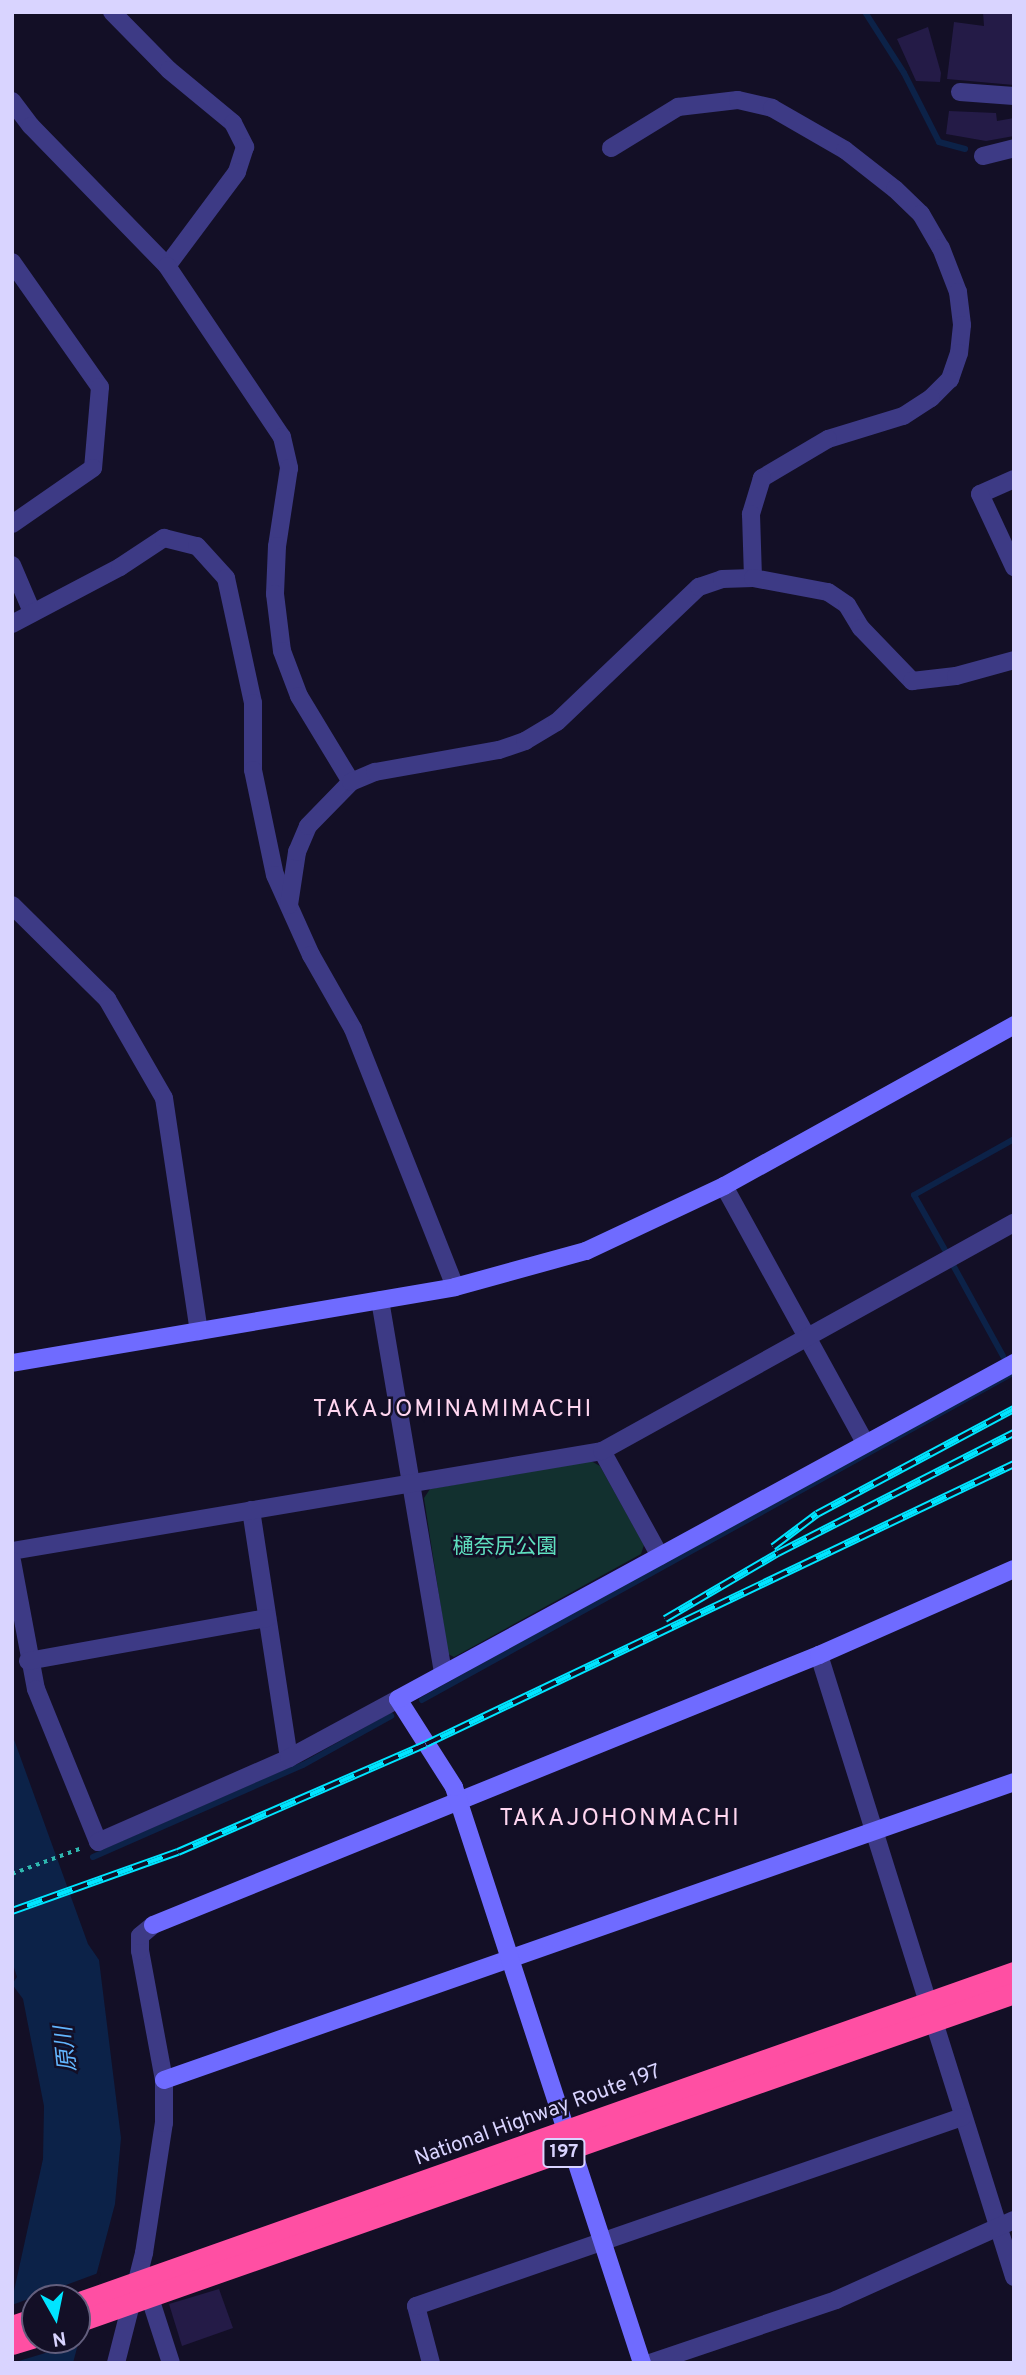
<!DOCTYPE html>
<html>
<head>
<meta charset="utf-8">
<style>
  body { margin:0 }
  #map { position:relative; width:1026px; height:2375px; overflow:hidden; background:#130f26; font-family:Overpass,"Noto Sans JP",sans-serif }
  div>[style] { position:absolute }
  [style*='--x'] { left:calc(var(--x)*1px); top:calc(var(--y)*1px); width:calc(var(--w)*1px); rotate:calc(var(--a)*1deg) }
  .green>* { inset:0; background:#12302f }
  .water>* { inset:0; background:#0c2248 }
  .pier>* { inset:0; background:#130f26 }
  .stream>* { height:6px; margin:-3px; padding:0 3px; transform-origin:3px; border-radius:3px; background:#0c2248 }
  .building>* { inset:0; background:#241b47 }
  .path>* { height:3.5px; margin-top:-1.75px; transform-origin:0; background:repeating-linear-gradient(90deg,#2fb8b0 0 3.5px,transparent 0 8.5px) }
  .street>* { height:18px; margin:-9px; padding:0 9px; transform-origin:9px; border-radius:9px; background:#3d3a85 }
  .secondary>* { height:18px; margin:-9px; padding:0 9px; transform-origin:9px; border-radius:9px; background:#6f6bff }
  .highway>* { height:21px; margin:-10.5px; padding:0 10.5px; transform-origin:10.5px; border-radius:10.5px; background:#ff4fa3 }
  .rail>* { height:8px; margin-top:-4px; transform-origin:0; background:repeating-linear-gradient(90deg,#130f26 0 16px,#00e5ff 0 32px); box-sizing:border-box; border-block:2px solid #00e5ff }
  span { translate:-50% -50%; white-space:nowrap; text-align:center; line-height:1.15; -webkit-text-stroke:5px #130f26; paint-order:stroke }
  .shield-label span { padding:2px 5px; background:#130f26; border:2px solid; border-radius:5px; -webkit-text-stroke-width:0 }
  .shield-label { font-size:19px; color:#d9d4ff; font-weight:700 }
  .park-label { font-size:21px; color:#5fe0c0 }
  .street-label { font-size:21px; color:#d9d4ff }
  .water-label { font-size:23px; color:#62b6ff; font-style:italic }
  .quarter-label { font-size:24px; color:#ffd6f0; letter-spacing:2px }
  .frame { position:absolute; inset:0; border:14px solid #d9d4ff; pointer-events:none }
  .north { position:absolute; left:21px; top:2284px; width:70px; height:70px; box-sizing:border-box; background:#130f26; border:2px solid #625e7d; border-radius:50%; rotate:171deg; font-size:19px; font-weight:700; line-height:28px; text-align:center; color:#d9d4ff }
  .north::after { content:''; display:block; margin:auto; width:24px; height:32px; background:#00e5ff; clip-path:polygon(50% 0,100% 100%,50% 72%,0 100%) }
</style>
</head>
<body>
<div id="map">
  <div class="green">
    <i style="clip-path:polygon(591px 1461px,600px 1466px,644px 1545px,641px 1554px,454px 1657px,448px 1654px,424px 1498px,430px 1489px)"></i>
  </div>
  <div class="water">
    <i style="clip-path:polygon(evenodd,12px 1734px,88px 1944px,99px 1960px,121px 2138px,115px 2204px,73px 2363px,12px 2363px,12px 2300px,43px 2159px,44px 2106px,23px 1999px,12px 1984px,17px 1977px,12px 1961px,12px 1734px,35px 2298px,77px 2298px,77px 2340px,35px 2340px,35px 2298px)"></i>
  </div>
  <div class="pier">
    <i style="clip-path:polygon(evenodd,101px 2272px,82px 2342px,12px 2363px,12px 2305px,101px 2272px,35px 2298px,77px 2298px,77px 2340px,35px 2340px,35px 2298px)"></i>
  </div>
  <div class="stream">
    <i style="--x:865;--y:12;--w:72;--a:57.4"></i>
    <i style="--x:904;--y:73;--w:77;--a:63.1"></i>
    <i style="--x:939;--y:142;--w:27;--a:15"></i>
    <i style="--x:945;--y:1250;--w:63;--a:-119.4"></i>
    <i style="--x:914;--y:1195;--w:115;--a:-29.2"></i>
    <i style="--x:953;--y:1265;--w:104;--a:61.2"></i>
    <i style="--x:422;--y:1700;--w:675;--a:-28.96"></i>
    <i style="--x:93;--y:1857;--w:229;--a:-23.7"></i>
    <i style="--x:303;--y:1765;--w:101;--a:-29.1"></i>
  </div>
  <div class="building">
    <i style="clip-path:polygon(983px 12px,1014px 12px,1014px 85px,947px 79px,954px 22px,984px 26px)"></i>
    <i style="clip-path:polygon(928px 27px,941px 73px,940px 82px,916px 81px,897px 39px)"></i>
    <i style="clip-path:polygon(949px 111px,996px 113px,997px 121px,1014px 118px,1014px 136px,986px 141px,946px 134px)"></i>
    <i style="clip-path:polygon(219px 2289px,233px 2328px,182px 2346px,169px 2304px)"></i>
  </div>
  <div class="path">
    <i style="--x:12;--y:1874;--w:75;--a:-20.4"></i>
  </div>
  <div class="street">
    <i style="--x:112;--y:12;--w:81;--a:45.5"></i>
    <i style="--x:169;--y:70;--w:83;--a:39.6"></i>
    <i style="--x:233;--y:123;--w:27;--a:63"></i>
    <i style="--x:245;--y:147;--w:26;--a:108"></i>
    <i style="--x:237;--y:172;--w:117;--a:126.7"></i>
    <i style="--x:960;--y:92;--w:54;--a:4.2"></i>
    <i style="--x:12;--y:101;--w:31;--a:53"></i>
    <i style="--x:31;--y:126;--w:195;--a:45.8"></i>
    <i style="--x:167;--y:266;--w:206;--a:56.1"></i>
    <i style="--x:282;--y:437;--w:32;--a:77"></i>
    <i style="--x:289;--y:468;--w:79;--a:98.7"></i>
    <i style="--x:277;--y:546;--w:48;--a:92.4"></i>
    <i style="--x:275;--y:594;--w:57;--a:83"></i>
    <i style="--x:282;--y:651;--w:48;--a:69.3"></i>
    <i style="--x:299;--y:696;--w:100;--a:58.8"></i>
    <i style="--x:611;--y:148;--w:79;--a:-31.5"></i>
    <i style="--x:678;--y:107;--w:60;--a:-6.7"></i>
    <i style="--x:738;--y:100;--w:35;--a:13"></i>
    <i style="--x:772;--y:108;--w:84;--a:29.9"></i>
    <i style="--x:845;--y:150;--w:63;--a:38"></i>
    <i style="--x:895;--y:189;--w:36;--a:44"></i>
    <i style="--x:921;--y:214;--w:39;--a:60"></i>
    <i style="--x:941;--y:248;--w:47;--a:68.9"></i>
    <i style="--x:958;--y:292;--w:33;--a:83"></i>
    <i style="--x:962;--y:325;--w:28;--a:96"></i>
    <i style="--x:959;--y:353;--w:28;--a:109"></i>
    <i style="--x:950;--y:379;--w:27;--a:135"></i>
    <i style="--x:931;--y:398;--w:33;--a:147"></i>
    <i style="--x:903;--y:416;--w:78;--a:163"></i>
    <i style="--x:828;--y:439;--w:77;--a:149.4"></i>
    <i style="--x:762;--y:478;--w:38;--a:107"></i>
    <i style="--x:751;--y:514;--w:64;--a:88.2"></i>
    <i style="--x:983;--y:156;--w:32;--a:-14"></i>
    <i style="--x:12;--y:262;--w:153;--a:54.9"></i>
    <i style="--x:100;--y:387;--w:81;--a:94.9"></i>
    <i style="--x:93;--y:468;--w:98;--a:145.3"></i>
    <i style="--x:1014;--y:479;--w:37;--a:156"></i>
    <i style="--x:980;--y:494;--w:81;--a:65"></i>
    <i style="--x:12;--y:565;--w:51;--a:66.9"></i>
    <i style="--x:12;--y:624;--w:122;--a:-27.8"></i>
    <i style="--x:120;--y:567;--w:53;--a:-33.4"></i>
    <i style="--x:164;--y:538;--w:34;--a:14"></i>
    <i style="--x:197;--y:546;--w:43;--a:47.8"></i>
    <i style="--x:226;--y:578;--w:128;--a:77.8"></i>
    <i style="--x:253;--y:703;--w:67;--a:90"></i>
    <i style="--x:253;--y:770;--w:107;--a:78.2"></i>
    <i style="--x:275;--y:875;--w:88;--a:65.8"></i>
    <i style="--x:311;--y:955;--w:85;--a:60.4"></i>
    <i style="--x:353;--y:1029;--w:277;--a:68.4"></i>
    <i style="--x:12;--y:905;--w:134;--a:44.7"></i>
    <i style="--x:107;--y:999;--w:114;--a:60.1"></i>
    <i style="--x:164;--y:1098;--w:236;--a:81.5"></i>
    <i style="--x:289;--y:905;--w:54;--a:-81.4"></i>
    <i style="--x:297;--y:852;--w:28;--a:-67"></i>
    <i style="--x:308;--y:826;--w:62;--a:-45.7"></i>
    <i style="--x:351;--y:782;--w:26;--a:-23"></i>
    <i style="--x:375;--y:772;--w:126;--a:-10.1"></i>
    <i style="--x:499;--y:750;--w:28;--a:-19"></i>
    <i style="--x:525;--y:741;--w:37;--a:-31"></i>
    <i style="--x:557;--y:722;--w:196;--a:-43.6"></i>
    <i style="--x:699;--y:587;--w:24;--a:-19"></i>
    <i style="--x:722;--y:579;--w:31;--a:-2"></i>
    <i style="--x:753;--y:578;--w:76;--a:10.6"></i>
    <i style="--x:828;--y:592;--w:23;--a:34"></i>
    <i style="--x:847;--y:605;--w:27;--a:59"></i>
    <i style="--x:861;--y:628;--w:74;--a:46.1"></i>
    <i style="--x:912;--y:681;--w:44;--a:-6.5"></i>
    <i style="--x:956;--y:676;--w:60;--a:-15.4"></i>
    <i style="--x:724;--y:1186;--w:292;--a:61.2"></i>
    <i style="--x:380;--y:1300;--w:379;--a:80.4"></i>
    <i style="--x:602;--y:1451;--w:120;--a:61.1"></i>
    <i style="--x:251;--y:1510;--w:251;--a:81.3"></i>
    <i style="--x:12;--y:1551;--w:598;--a:-9.62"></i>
    <i style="--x:602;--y:1451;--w:471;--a:-29"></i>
    <i style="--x:12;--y:1561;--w:130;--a:79.4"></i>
    <i style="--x:36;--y:1689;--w:165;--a:67.9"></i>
    <i style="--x:98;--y:1842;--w:209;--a:-23.7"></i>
    <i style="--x:289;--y:1758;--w:124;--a:-28.4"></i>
    <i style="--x:819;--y:1655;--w:652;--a:72.59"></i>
    <i style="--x:28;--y:1661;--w:243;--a:-10.2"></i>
    <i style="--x:150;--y:2298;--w:68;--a:72.1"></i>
    <i style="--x:116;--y:2363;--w:114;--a:-75.7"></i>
    <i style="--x:144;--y:2253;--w:132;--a:-81.3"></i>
    <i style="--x:164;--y:2123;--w:43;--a:-90"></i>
    <i style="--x:164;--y:2080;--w:131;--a:-100.5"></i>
    <i style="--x:140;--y:1951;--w:15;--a:-90"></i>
    <i style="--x:140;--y:1936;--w:17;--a:-40"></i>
    <i style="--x:431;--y:2363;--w:59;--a:-104.7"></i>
    <i style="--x:416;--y:2306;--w:578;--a:-19.09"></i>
    <i style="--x:650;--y:2363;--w:196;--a:-18.7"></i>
    <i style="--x:836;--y:2300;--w:195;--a:-24.2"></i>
  </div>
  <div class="secondary">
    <i style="--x:12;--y:1363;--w:449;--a:-9.7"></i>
    <i style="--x:455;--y:1287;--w:136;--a:-15.4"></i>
    <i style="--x:586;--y:1251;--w:153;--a:-25.2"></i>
    <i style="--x:724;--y:1186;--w:332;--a:-29"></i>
    <i style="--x:153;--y:1925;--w:719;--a:-22.07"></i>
    <i style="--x:819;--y:1655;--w:213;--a:-23.8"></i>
    <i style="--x:164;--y:2080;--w:901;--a:-19.32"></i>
    <i style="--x:642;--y:2363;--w:606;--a:-108.08"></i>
    <i style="--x:454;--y:1787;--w:104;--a:-122.5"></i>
    <i style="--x:398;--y:1699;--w:702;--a:-28.61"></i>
  </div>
  <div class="highway">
    <i style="--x:77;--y:2303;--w:994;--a:-19.46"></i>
    <i style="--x:77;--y:2322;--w:993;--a:-19.35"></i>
    <i style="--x:12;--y:2326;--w:24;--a:-19"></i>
    <i style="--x:12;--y:2344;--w:24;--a:-17"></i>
  </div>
  <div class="rail">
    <i style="--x:773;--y:1547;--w:55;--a:-36.9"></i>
    <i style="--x:817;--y:1514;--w:223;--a:-28.1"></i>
    <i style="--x:665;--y:1619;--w:131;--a:-30.3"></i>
    <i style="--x:778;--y:1553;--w:265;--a:-27"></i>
    <i style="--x:12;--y:1911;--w:176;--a:-19.6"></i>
    <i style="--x:178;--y:1852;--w:270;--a:-23.5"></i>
    <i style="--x:426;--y:1744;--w:651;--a:-25.46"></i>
  </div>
  <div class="shield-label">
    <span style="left:564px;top:2153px">197</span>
  </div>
  <div class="park-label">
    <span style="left:505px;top:1548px">樋奈尻公園</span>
  </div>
  <div class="street-label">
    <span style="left:538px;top:2116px;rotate:-20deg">National Highway Route 197</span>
  </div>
  <div class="water-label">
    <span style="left:68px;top:2049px;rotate:-96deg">原川</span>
  </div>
  <div class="quarter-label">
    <span style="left:453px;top:1411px">TAKAJOMINAMIMACHI</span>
    <span style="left:620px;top:1820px">TAKAJOHONMACHI</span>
  </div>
  <div class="frame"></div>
  <div class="north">N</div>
</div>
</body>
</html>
